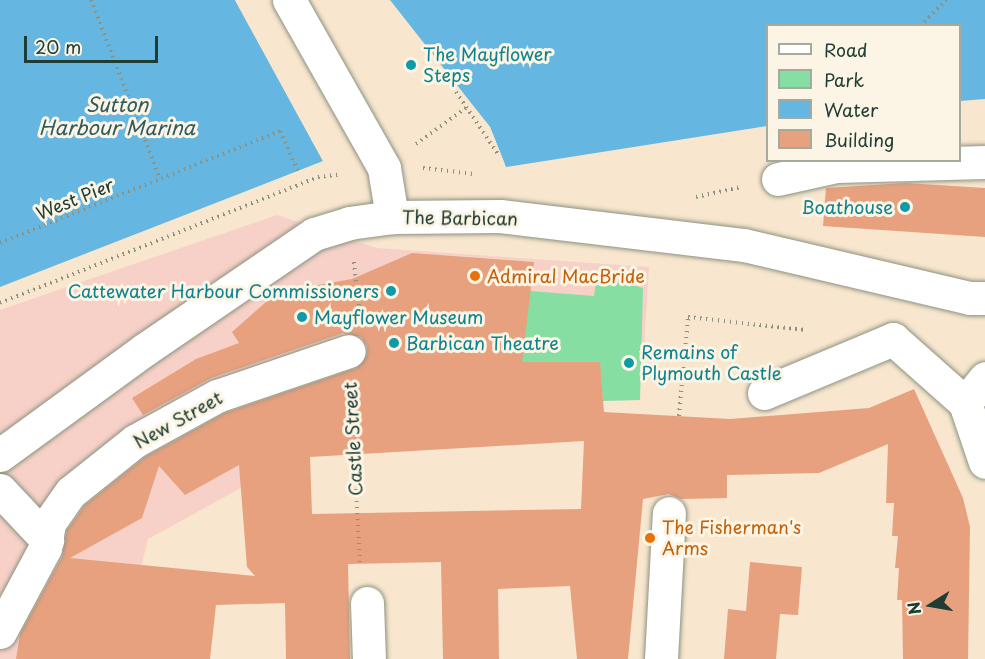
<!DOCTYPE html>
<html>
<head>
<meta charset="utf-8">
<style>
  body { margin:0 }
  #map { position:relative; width:985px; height:659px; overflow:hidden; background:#f8e6ce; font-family:"Playpen Sans",sans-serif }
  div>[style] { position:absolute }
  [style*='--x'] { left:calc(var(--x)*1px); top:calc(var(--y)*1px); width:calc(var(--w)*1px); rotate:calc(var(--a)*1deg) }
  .built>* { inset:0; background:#f7d1c7 }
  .green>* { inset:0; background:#87dea3 }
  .water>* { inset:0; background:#65b6e0 }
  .pier>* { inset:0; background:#f8e6ce }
  .building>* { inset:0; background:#e7a17f }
  .path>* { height:4px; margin-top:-2px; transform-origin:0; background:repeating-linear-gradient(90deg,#8c9281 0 1.5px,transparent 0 6px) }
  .roads { filter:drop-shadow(0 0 2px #8c9281) drop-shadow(0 0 2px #8c9281) }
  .minor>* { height:33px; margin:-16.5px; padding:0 16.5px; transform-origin:16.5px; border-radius:16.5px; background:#fff }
  .dots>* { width:16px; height:16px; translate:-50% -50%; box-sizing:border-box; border:3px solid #fcf5e5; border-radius:50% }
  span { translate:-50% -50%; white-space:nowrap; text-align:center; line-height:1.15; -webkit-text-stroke:6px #fcf5e5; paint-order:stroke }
  .culture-label { font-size:18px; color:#0d838f }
  .left { translate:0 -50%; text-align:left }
  .right { translate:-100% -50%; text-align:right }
  .street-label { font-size:18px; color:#1f3d34 }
  .food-label { font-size:18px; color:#c56008 }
  .water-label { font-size:20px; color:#305b5f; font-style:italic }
  .legend { position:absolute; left:766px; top:24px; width:195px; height:138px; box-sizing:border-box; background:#fcf5e5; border:2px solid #a4ab9e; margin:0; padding:8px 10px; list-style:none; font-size:18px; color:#1f3d34 }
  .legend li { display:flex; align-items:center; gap:12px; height:30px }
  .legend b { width:30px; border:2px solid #a4ab9e }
  .north { position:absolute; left:901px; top:575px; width:60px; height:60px; -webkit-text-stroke:4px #fcf5e5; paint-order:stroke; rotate:259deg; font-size:16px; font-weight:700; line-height:24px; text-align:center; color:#1f3d34 }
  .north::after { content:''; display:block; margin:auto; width:21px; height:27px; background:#1f3d34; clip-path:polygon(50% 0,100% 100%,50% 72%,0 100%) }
  .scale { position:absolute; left:24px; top:36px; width:134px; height:27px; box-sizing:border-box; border:3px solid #1f3d34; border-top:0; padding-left:8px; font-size:18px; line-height:21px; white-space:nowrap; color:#1f3d34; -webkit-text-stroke:4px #fcf5e5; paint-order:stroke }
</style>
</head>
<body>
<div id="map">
  <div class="built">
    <i style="clip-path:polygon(277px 215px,377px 248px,649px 267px,644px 347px,342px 369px,301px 386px,283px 465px,148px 539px,119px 659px,0 659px,0 310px)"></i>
  </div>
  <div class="green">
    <i style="clip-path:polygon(597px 276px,643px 288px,640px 400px,603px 401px,599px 362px,511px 362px,530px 291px,594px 296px)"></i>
  </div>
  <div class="water">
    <i style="clip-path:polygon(0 0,235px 0,323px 161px,0 287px)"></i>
    <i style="clip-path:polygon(390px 0,985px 0,985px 99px,960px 101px,960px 26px,768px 26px,767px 126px,506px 167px,490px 127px)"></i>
  </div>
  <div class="pier">
    <i style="clip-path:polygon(235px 0,238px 0,326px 161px,323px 161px)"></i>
    <i style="clip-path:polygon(387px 0,490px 127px,506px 167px,488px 129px)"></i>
  </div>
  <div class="building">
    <i style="clip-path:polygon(906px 183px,985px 188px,985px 237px,823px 226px,826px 188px)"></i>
    <i style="clip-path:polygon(evenodd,412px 253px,534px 262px,522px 362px,600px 362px,604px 412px,730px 419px,869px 408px,914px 389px,963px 498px,970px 527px,968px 659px,903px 659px,902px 600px,897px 600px,899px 568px,895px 568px,898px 536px,892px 536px,894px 503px,886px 503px,888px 444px,819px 473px,727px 475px,727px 498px,681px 499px,669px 494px,643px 499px,628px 659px,577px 659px,570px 586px,498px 589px,499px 659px,443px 659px,441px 562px,348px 564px,350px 659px,286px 659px,285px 603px,216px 605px,210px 659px,16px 659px,20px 634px,62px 557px,67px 530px,85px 505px,145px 457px,225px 413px,356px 368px,367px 355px,367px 346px,361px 337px,343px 333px,211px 378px,143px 415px,132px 398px,196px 359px,239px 343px,232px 332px,266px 302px,290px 290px,352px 279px,412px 253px,584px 441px,581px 509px,312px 514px,310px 457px,584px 441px,412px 253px,239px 465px,247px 567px,255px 576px,70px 558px,142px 518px,159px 466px,185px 495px,239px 465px)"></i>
    <i style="clip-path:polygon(750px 562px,802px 567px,798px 615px,780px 614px,776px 659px,724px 659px,728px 609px,746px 611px)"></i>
  </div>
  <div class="path">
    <i style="--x:91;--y:0;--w:192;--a:68.9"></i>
    <i style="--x:920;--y:26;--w:37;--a:-45"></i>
    <i style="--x:446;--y:77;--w:93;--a:56"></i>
    <i style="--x:416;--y:144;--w:62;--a:-35.8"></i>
    <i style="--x:423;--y:168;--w:52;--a:6.6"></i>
    <i style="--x:696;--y:197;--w:46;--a:-12.5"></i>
    <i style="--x:0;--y:243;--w:302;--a:-21.8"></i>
    <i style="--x:280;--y:131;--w:44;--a:65.8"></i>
    <i style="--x:354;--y:262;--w:52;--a:83.4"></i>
    <i style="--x:0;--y:303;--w:342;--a:-21.6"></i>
    <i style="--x:318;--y:177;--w:23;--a:-7"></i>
    <i style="--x:351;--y:393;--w:172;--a:87"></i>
    <i style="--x:679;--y:416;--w:99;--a:-84.8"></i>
    <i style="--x:688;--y:317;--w:119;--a:6.3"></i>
  </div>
  <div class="roads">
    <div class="minor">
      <i style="--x:289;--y:0;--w:193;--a:60.5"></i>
      <i style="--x:384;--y:168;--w:50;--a:80.7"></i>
      <i style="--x:778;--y:179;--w:59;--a:-12.6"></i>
      <i style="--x:836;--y:166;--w:149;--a:-1.5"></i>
      <i style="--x:764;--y:393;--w:140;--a:-22.7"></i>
      <i style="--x:893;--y:339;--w:96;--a:41.6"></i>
      <i style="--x:965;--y:403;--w:62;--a:71.3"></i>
      <i style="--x:965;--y:403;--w:32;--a:-51"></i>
      <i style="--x:0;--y:455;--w:178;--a:-36.1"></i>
      <i style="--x:144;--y:350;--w:206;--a:-34.3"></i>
      <i style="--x:314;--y:234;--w:37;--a:-17"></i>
      <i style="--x:349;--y:223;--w:43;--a:-7.9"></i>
      <i style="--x:392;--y:217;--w:108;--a:-0.5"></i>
      <i style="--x:500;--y:216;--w:246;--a:6.8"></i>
      <i style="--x:744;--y:245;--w:232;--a:13.2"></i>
      <i style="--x:970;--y:298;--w:15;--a:0"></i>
      <i style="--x:0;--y:490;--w:69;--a:46.8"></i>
      <i style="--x:367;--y:603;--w:56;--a:88"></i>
      <i style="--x:0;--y:632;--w:95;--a:-61.8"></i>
      <i style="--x:45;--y:548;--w:25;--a:-81"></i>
      <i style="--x:49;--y:523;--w:38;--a:-55"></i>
      <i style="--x:71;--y:492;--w:82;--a:-38.6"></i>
      <i style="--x:135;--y:441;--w:94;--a:-28.8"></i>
      <i style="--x:217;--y:396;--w:139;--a:-18.8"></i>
      <i style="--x:661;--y:659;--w:146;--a:-86.9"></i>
    </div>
  </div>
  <div class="dots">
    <i style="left:411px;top:65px;background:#0f9aa8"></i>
    <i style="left:905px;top:207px;background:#0f9aa8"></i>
    <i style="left:475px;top:276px;background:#e8710a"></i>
    <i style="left:391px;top:291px;background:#0f9aa8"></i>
    <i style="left:302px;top:317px;background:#0f9aa8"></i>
    <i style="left:394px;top:343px;background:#0f9aa8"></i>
    <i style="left:629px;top:363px;background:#0f9aa8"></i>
    <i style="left:650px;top:538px;background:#e8710a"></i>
  </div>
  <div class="culture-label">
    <span class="left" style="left:423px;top:65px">The Mayflower<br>Steps</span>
    <span class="right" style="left:893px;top:207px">Boathouse</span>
    <span class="right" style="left:379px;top:291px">Cattewater Harbour Commissioners</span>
    <span class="left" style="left:314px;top:317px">Mayflower Museum</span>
    <span class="left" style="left:406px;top:343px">Barbican Theatre</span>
    <span class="left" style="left:641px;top:363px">Remains of<br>Plymouth Castle</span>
  </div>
  <div class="street-label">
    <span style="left:75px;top:199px;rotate:-22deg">West Pier</span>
    <span style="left:460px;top:218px;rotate:1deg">The Barbican</span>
    <span style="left:178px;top:420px;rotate:-29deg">New Street</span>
    <span style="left:353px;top:439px;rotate:-93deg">Castle Street</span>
  </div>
  <div class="food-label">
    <span class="left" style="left:487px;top:276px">Admiral MacBride</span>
    <span class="left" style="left:662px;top:538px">The Fisherman's<br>Arms</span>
  </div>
  <div class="water-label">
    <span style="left:117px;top:116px">Sutton<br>Harbour Marina</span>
  </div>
  <ul class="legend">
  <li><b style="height:8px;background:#fff"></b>Road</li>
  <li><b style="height:16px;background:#87dea3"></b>Park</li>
  <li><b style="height:16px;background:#65b6e0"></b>Water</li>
  <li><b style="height:16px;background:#e7a17f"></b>Building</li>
  </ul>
  <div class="north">N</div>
  <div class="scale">20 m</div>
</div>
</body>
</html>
